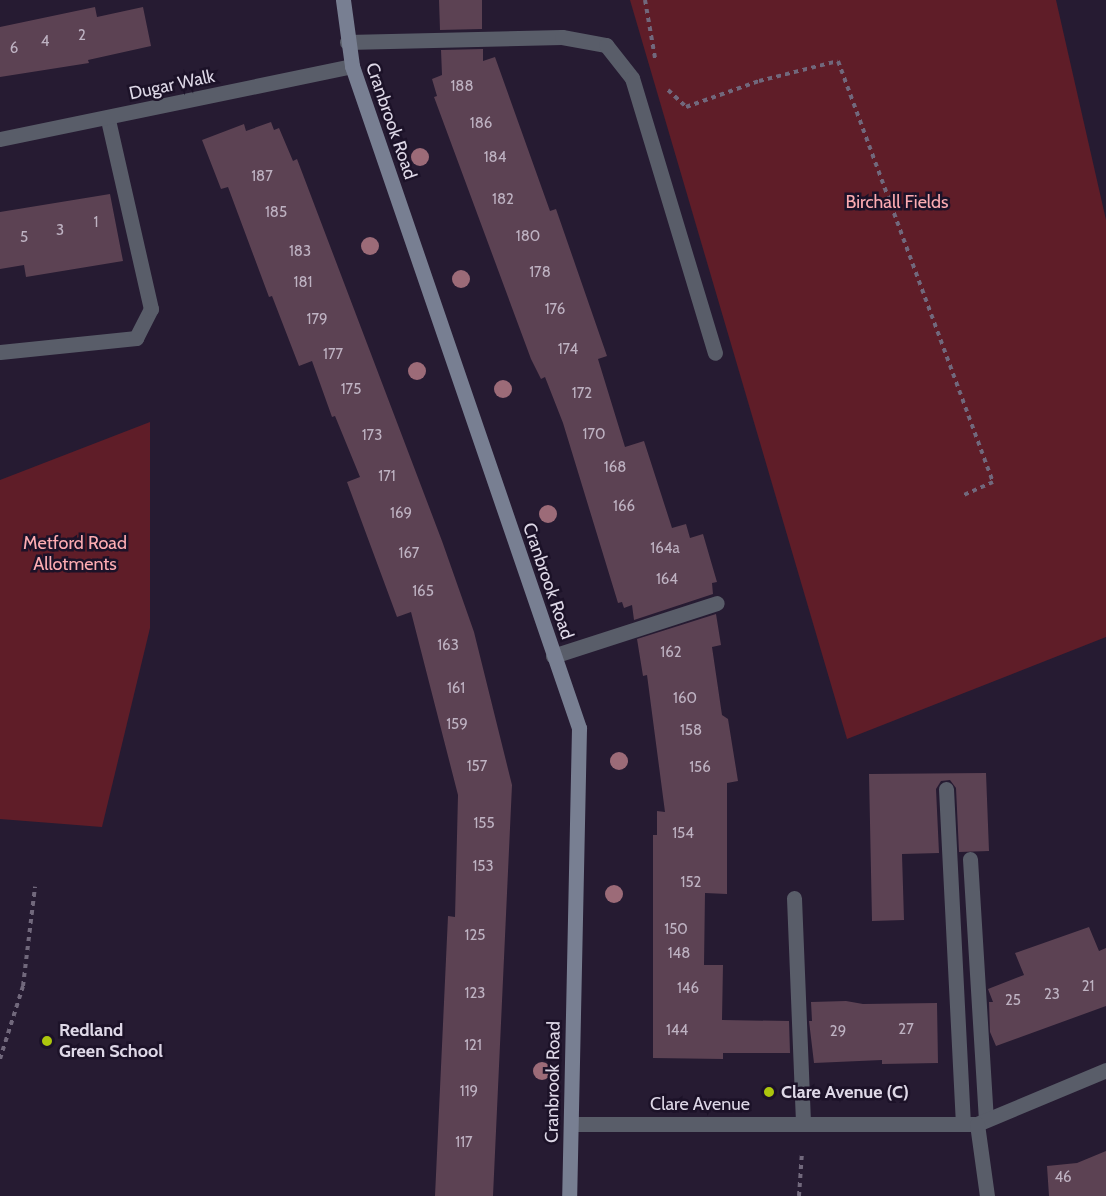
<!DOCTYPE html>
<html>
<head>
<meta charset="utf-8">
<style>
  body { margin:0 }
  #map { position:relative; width:1106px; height:1196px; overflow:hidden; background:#261b32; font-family:Cabin,sans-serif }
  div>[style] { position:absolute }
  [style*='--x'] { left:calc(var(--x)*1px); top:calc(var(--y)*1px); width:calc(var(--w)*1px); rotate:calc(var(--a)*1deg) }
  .green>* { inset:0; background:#5f1d28 }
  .building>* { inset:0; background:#5c4253 }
  .path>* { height:4px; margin-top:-2px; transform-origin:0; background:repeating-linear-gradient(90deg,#71687c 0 4.5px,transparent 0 9px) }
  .lane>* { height:15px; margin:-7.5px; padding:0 7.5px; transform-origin:7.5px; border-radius:7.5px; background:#595d69 }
  .street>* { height:15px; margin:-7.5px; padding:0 7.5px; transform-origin:7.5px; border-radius:7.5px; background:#595d69 }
  .secondary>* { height:15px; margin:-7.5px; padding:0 7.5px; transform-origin:7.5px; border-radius:7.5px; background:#787f92 }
  .trees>* { width:18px; height:18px; margin:-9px; border-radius:50%; background:#9c6b78 }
  .dots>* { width:16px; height:16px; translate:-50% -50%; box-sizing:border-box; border:3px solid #1c1228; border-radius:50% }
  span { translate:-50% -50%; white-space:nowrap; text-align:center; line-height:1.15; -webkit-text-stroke:5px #1c1228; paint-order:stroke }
  .number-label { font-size:15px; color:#beb2c2 }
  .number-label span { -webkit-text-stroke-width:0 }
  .street-label { font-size:18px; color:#ded8e7 }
  .park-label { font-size:18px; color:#fdacb2 }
  .poi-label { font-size:18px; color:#ded8e7; font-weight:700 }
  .left { translate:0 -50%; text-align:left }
</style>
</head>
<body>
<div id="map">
  <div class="green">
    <i style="clip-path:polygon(630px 0,1056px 0,1106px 220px,1106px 637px,847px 739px)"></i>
    <i style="clip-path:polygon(150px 422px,150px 628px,102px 827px,0 819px,0 480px)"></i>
  </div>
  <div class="building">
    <i style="clip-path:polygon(439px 0,482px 0,482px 29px,440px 30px)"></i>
    <i style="clip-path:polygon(95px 7px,97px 17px,143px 7px,151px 46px,88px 60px,89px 63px,0 77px,0 27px)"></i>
    <i style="clip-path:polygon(483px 49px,483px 61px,495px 57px,550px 211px,556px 209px,607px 356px,598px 359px,625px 447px,644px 441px,672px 528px,686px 524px,690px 538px,703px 534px,717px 582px,712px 583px,713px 594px,634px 620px,632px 605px,624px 608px,622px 602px,618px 603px,563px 423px,545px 377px,541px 379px,531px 359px,434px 97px,437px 96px,432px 79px,442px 75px,441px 50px)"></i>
    <i style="clip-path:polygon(271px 122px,274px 130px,279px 128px,293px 161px,297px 159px,442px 541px,474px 632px,512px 785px,493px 1196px,435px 1196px,448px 916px,455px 917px,458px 795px,411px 612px,397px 617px,347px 482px,360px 477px,335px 416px,332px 417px,312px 361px,299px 366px,272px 296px,269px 297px,228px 187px,221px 189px,202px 140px,244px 124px,246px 131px)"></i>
    <i style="clip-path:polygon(110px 194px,123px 261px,26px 277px,24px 265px,0 269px,0 212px)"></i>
    <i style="clip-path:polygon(716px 614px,721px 645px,712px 647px,722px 715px,728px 719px,738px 781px,727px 783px,727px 894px,705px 893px,704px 965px,723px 965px,722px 1020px,789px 1021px,790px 1053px,723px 1053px,723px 1059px,653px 1058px,653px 835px,657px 835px,657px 811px,665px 812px,647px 675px,643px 676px,637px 639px)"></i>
    <i style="clip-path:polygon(986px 773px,989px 851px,959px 852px,956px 788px,950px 780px,941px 781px,936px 789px,939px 853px,902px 854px,904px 920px,872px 921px,869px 774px)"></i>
    <i style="clip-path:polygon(1089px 927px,1099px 951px,1106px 948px,1106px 1006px,996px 1046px,990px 1032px,989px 1002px,993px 1002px,988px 989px,1024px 975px,1015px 953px)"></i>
    <i style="clip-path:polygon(846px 1001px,863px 1004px,937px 1003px,938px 1063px,882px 1064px,882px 1060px,814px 1063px,809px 1021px,812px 1021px,811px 1002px)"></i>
    <i style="clip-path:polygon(1106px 1151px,1106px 1196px,1049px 1196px,1047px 1166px,1077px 1163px)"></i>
  </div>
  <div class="path">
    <i style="--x:645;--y:0;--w:59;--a:80.2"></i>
    <i style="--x:668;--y:90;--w:25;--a:43"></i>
    <i style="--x:686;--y:107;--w:77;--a:-19.6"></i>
    <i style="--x:759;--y:81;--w:81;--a:-14.2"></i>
    <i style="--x:838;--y:61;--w:449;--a:69.8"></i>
    <i style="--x:993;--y:482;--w:32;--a:156"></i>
    <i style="--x:0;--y:1059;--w:77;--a:-72.5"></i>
    <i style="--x:23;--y:986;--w:100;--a:-83.1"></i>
    <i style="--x:799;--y:1196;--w:44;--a:-86.1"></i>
  </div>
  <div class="lane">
    <i style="--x:347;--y:42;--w:215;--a:-1.3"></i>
    <i style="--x:562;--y:37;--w:45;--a:10.3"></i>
    <i style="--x:606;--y:45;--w:42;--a:51.8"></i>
    <i style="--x:632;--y:78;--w:287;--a:73.2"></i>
    <i style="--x:0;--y:352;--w:137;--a:-5.9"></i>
    <i style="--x:136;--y:338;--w:33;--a:-63"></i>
    <i style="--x:151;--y:309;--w:195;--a:-102.8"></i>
    <i style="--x:553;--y:656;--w:172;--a:-17.9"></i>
    <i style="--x:946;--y:789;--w:334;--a:87.1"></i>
    <i style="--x:970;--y:859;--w:261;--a:86.5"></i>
    <i style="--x:794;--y:898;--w:225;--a:87.7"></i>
  </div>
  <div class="street">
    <i style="--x:0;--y:139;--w:359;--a:-11.7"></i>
    <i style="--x:572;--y:1124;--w:405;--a:0"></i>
    <i style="--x:977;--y:1124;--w:140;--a:-22.7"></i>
    <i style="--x:977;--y:1124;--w:73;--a:82.1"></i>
  </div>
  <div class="secondary">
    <i style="--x:343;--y:0;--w:67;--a:82.2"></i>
    <i style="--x:352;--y:66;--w:700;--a:71.07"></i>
    <i style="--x:579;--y:728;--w:468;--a:91.2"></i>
  </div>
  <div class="trees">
    <i style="left:420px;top:157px"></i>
    <i style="left:370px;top:246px"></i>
    <i style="left:461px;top:279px"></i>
    <i style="left:417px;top:371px"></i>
    <i style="left:503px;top:389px"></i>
    <i style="left:548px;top:514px"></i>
    <i style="left:619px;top:761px"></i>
    <i style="left:614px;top:894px"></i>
    <i style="left:542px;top:1071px"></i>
  </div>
  <div class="dots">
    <i style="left:47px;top:1041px;background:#adc60d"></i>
    <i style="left:769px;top:1092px;background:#adc60d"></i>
  </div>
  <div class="number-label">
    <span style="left:82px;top:36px">2</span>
    <span style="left:45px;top:42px">4</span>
    <span style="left:14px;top:49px">6</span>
    <span style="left:462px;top:87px">188</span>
    <span style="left:481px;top:124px">186</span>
    <span style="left:495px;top:158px">184</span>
    <span style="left:262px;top:177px">187</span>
    <span style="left:503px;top:200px">182</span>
    <span style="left:276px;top:213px">185</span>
    <span style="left:96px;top:223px">1</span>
    <span style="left:60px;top:231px">3</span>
    <span style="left:528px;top:237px">180</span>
    <span style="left:24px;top:238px">5</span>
    <span style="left:300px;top:252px">183</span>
    <span style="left:540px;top:273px">178</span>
    <span style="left:303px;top:283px">181</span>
    <span style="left:555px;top:310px">176</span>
    <span style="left:317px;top:320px">179</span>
    <span style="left:568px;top:350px">174</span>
    <span style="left:333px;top:355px">177</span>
    <span style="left:351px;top:390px">175</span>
    <span style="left:582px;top:394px">172</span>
    <span style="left:594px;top:435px">170</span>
    <span style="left:372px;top:436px">173</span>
    <span style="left:615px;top:468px">168</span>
    <span style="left:387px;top:477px">171</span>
    <span style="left:624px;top:507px">166</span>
    <span style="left:401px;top:514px">169</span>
    <span style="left:665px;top:549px">164a</span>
    <span style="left:409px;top:554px">167</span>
    <span style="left:667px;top:580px">164</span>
    <span style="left:423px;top:592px">165</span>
    <span style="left:448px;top:646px">163</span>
    <span style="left:671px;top:653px">162</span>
    <span style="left:456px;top:689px">161</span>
    <span style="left:685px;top:699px">160</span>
    <span style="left:457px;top:725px">159</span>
    <span style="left:691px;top:731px">158</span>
    <span style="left:477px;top:767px">157</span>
    <span style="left:700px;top:768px">156</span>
    <span style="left:484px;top:824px">155</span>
    <span style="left:683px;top:834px">154</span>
    <span style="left:483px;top:867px">153</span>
    <span style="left:691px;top:883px">152</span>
    <span style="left:676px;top:930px">150</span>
    <span style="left:475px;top:936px">125</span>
    <span style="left:679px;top:954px">148</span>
    <span style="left:1088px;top:987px">21</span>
    <span style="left:688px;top:989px">146</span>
    <span style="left:475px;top:994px">123</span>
    <span style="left:1052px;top:995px">23</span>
    <span style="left:1013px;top:1001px">25</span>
    <span style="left:906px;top:1030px">27</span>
    <span style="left:677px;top:1031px">144</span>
    <span style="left:838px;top:1032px">29</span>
    <span style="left:473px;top:1046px">121</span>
    <span style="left:469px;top:1092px">119</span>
    <span style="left:464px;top:1143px">117</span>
    <span style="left:1063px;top:1178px">46</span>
  </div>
  <div class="street-label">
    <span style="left:172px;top:85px;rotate:-12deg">Dugar Walk</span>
    <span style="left:391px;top:121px;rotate:71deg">Cranbrook Road</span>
    <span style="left:548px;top:581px;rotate:71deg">Cranbrook Road</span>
    <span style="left:553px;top:1082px;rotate:-89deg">Cranbrook Road</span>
    <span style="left:700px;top:1104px">Clare Avenue</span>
  </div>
  <div class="park-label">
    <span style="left:897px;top:202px">Birchall Fields</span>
    <span style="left:75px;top:554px">Metford Road<br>Allotments</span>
  </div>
  <div class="poi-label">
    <span class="left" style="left:59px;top:1041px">Redland<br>Green School</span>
    <span class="left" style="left:781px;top:1092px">Clare Avenue (C)</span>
  </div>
</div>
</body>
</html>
